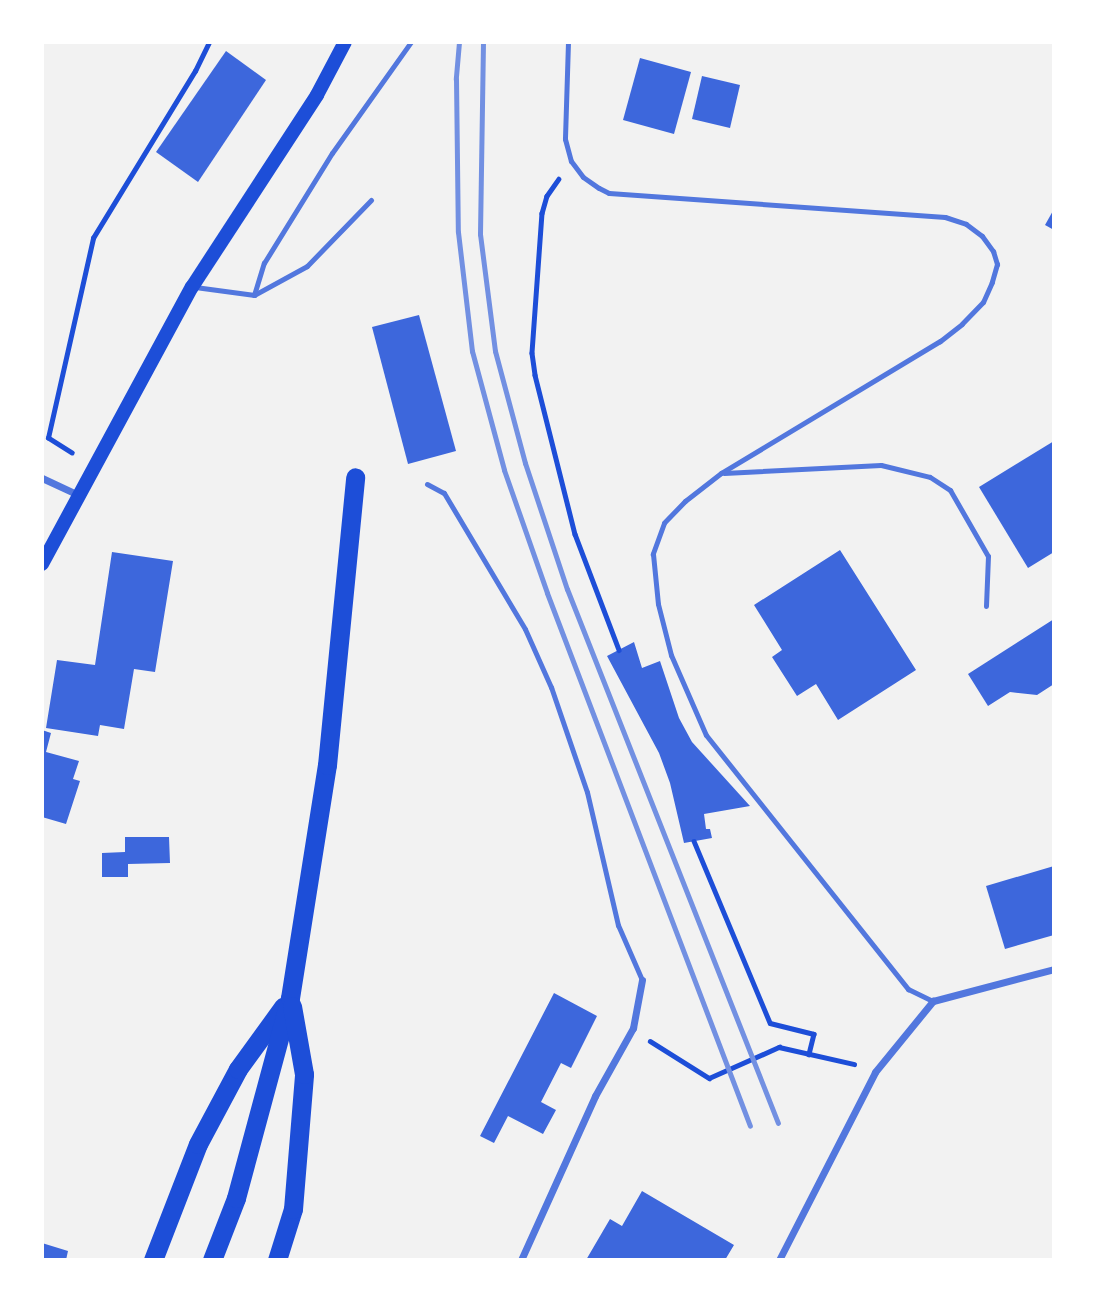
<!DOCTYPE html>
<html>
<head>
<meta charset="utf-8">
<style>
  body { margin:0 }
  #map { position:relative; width:1096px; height:1302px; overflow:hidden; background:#f2f2f2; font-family:"Exo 2",sans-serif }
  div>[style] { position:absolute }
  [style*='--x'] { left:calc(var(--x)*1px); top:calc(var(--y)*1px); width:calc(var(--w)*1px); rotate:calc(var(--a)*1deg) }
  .building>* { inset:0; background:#3d67dc }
  .path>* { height:4.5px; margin:-2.25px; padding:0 2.25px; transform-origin:2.25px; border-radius:2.25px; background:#1d4ed8 }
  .service>* { height:5px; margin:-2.5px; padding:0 2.5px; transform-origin:2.5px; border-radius:2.5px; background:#5277de }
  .minor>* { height:7px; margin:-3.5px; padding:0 3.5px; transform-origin:3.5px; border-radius:3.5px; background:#5277de }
  .secondary>* { height:14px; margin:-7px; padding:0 7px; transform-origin:7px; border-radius:7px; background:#1d4ed8 }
  .trunk>* { height:19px; margin:-9.5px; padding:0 9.5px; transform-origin:9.5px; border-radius:9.5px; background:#1d4ed8 }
  .rail>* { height:5px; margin:-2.5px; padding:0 2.5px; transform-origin:2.5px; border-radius:2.5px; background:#7290e2 }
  span { translate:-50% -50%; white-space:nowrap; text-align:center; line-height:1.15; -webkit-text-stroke:5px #fff; paint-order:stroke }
  .frame { position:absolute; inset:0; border:44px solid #fff; pointer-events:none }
</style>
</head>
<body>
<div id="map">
  <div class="building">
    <i style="clip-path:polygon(226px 51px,266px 80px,198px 182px,156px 152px)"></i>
    <i style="clip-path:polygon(640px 58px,691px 72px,674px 134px,623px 120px)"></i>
    <i style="clip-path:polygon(702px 76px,740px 85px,730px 128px,692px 119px)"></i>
    <i style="clip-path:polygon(1054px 209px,1054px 230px,1045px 225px)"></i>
    <i style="clip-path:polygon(419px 315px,456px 451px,408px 464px,372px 327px)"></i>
    <i style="clip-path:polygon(1054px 441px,1054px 552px,1028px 568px,979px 487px)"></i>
    <i style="clip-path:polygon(840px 550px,916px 670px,838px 720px,816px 684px,797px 696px,772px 657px,782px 650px,754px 605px)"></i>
    <i style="clip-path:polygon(112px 552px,173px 561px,155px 672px,134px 669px,124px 729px,100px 725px,98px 736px,46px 728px,57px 660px,95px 665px)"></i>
    <i style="clip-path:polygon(1054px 619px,1054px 684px,1037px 695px,1010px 692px,988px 706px,968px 674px)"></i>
    <i style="clip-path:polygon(634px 642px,642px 668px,660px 661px,679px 718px,692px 742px,750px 806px,704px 814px,706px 829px,710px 829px,712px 838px,684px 843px,670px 783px,659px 753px,607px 656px)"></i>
    <i style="clip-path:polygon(42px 730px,51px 733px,46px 752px,79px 761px,73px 779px,80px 781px,66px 824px,42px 817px)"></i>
    <i style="clip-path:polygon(125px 837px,169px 837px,170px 863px,128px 864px,128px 877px,102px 877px,102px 853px,125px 852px)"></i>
    <i style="clip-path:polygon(1054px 866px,1054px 935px,1005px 949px,986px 886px)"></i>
    <i style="clip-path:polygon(554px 993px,597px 1016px,571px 1068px,561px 1063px,541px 1102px,556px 1110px,543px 1134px,508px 1116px,494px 1143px,480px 1136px)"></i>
    <i style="clip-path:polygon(642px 1191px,734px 1245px,725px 1260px,586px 1260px,610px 1219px,622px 1226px)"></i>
    <i style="clip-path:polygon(42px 1243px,68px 1251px,66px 1260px,42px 1260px)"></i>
  </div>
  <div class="path">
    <i style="--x:559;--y:179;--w:21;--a:125"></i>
    <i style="--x:547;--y:196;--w:18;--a:106"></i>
    <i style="--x:542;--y:213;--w:140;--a:94.1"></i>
    <i style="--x:532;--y:353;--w:22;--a:82"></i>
    <i style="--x:535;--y:375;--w:164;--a:75.9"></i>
    <i style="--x:575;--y:534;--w:124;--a:69.2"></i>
    <i style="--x:72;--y:453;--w:28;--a:-148"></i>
    <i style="--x:48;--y:438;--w:205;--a:-77.3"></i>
    <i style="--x:93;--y:238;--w:196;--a:-58.6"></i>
    <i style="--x:195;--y:71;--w:32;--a:-64"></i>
    <i style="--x:694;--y:841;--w:197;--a:67.3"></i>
    <i style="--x:770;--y:1023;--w:45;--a:14"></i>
    <i style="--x:814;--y:1034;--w:21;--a:104"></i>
    <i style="--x:650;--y:1041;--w:70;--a:32.1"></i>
    <i style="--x:709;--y:1078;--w:77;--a:-23.9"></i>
    <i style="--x:779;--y:1047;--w:77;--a:12.8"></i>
  </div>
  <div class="service">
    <i style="--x:568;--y:42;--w:97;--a:91.8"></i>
    <i style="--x:565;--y:139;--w:23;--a:75"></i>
    <i style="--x:571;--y:161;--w:20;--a:53"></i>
    <i style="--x:583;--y:177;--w:19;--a:35"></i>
    <i style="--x:599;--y:188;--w:11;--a:27"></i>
    <i style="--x:609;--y:193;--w:337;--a:4.1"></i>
    <i style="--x:945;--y:217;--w:22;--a:18"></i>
    <i style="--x:966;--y:224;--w:20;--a:37"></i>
    <i style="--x:982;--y:236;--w:19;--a:54"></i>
    <i style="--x:993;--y:251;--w:14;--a:73"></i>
    <i style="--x:997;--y:264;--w:19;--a:106"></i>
    <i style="--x:992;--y:282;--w:22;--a:114"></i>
    <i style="--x:983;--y:302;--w:30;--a:134"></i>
    <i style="--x:962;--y:324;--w:28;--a:142"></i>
    <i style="--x:940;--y:341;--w:256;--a:148.9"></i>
    <i style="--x:721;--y:473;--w:46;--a:142.1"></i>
    <i style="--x:685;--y:501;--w:30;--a:134"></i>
    <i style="--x:664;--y:523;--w:33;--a:110"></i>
    <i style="--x:653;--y:554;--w:50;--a:84.3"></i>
    <i style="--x:658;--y:604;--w:53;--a:75.7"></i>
    <i style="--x:671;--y:655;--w:87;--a:66.4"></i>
    <i style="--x:706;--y:735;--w:325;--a:51.5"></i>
    <i style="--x:908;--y:989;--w:28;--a:26"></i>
    <i style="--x:195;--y:287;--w:60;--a:7.7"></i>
    <i style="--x:254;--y:295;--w:60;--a:-28.7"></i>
    <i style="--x:307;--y:266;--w:92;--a:-45.9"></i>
    <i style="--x:254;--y:295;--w:34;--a:-73"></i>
    <i style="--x:264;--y:263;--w:129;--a:-58.3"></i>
    <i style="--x:332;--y:153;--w:136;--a:-54.6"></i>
    <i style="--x:724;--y:473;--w:157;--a:-2.9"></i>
    <i style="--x:881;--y:465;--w:50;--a:13.8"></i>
    <i style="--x:930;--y:477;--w:24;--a:33"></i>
    <i style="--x:950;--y:490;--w:76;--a:60.1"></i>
    <i style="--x:988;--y:556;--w:50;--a:92.3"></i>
    <i style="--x:427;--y:484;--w:19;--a:28"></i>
    <i style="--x:444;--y:493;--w:158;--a:59.2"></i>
    <i style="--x:525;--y:629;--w:64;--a:65.9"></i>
    <i style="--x:551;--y:687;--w:111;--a:71.1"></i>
    <i style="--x:587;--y:792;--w:137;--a:76.9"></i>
    <i style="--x:618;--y:925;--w:60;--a:66.4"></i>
  </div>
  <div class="minor">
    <i style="--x:42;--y:478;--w:40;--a:25"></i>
    <i style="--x:521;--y:1260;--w:180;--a:-65.7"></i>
    <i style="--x:595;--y:1096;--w:78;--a:-60.8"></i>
    <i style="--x:633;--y:1028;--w:49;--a:-79.4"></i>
    <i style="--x:779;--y:1260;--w:211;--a:-62.9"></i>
    <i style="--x:875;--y:1072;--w:92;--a:-50.8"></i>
    <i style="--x:933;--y:1001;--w:125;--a:-14.8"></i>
  </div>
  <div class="secondary">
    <i style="--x:42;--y:564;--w:315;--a:-61.6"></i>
    <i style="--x:192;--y:287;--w:229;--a:-56.9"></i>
    <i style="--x:317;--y:95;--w:60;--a:-62.2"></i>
  </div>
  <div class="trunk">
    <i style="--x:153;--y:1260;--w:124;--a:-68.8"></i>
    <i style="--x:198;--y:1144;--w:85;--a:-61.9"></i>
    <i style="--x:238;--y:1069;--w:77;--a:-54"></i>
    <i style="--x:212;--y:1260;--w:66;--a:-68.8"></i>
    <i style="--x:236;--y:1198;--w:207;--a:-74.9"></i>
    <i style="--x:290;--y:998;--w:236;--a:-81"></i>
    <i style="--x:327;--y:765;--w:289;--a:-84.4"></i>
    <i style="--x:277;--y:1260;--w:53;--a:-72.6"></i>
    <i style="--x:293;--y:1209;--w:135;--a:-85.3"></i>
    <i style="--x:304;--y:1074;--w:69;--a:-100"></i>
  </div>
  <div class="rail">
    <i style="--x:459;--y:42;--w:37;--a:95"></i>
    <i style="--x:456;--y:79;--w:153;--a:89.3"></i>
    <i style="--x:458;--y:232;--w:120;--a:83.3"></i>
    <i style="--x:472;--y:351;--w:123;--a:74.9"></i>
    <i style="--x:504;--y:470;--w:130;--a:70.7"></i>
    <i style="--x:547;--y:593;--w:570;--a:69.15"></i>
    <i style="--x:483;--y:42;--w:192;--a:90.9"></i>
    <i style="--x:480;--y:234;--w:118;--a:82.7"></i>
    <i style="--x:495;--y:351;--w:116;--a:75"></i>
    <i style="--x:525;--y:463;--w:133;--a:71.6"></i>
    <i style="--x:567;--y:589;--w:574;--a:68.44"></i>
  </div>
  <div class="frame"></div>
</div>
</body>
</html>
